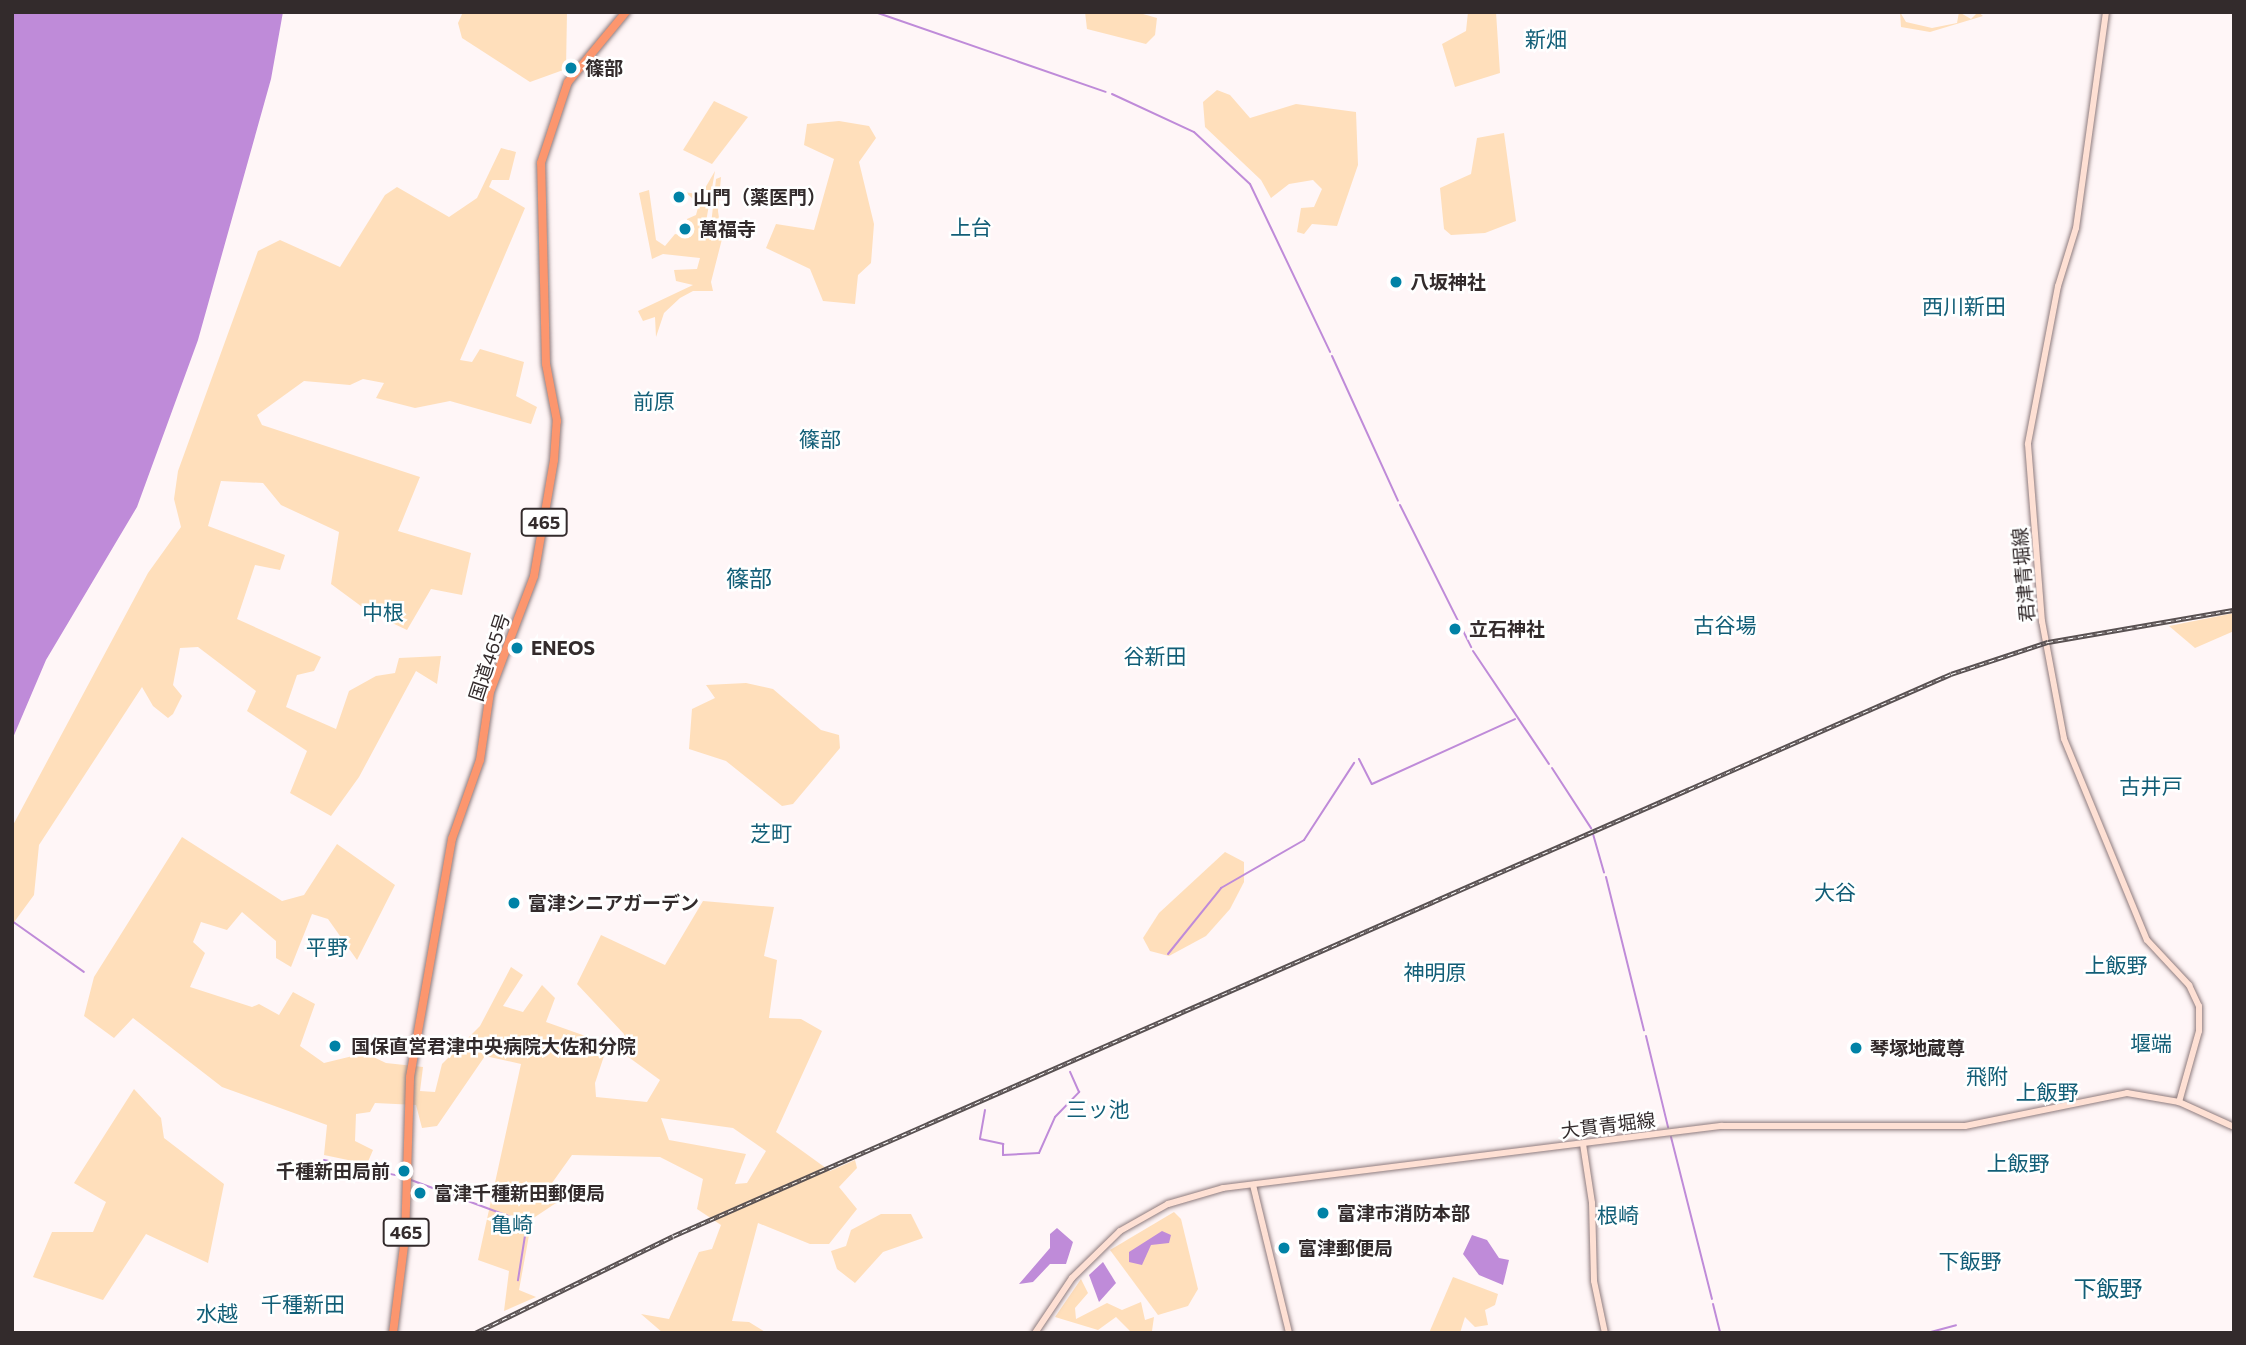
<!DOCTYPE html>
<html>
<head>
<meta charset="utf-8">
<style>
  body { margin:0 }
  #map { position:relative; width:2246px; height:1345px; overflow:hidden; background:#fff6f7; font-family:Commissioner,"Noto Sans JP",sans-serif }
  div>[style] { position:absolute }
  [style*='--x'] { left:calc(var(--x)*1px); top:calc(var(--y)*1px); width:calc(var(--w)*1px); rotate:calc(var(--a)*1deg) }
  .green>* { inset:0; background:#ffdfbb }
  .water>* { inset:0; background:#bf8bd9 }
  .stream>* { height:2px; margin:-1px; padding:0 1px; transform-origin:1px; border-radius:1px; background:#bf8bd9 }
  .roads { filter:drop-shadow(0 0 2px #8f7c7e) drop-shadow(0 0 2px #8f7c7e) }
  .secondary>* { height:6px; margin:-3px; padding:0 3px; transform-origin:3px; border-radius:3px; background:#fee0d4 }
  .highway>* { height:8px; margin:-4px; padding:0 4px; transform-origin:4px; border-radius:4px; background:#fc966e }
  .rail>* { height:4.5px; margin-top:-2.25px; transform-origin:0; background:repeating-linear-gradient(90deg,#fff 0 5px,#595152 0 10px); box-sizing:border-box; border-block:2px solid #595152 }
  .dots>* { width:19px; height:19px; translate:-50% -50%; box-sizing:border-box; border:4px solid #fff; border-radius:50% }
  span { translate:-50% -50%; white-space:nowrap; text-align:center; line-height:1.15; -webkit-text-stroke:5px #fff; paint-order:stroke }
  .shield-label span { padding:2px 5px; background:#fff; border:2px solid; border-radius:5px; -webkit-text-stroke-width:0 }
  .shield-label { font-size:18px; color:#332b2c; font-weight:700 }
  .poi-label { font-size:19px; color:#332b2c; font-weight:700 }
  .left { translate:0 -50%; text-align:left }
  .right { translate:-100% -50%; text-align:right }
  .street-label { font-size:19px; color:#332b2c }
  .neighbourhood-label { font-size:21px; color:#125e77 }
  .quarter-label { font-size:23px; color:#125e77 }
  .frame { position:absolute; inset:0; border:14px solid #332b2c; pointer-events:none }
</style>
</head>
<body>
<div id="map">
  <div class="green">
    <i style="clip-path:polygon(463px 12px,567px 12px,566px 69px,530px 82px,462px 38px,458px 23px)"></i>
    <i style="clip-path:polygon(1085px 12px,1136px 12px,1157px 18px,1155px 35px,1146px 44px,1087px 29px)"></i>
    <i style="clip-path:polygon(1468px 12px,1496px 12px,1500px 73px,1455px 87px,1442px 44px,1466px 31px)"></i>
    <i style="clip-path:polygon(1900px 12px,1906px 22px,1932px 28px,1957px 23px,1959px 12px,1971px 19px,1978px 12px,1983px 16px,1930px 32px,1901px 27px)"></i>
    <i style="clip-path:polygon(1217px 90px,1230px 95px,1250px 118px,1296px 104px,1356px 112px,1358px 165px,1337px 226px,1312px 224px,1304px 234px,1297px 232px,1301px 208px,1314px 207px,1322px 189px,1313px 180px,1289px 184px,1271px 198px,1261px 180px,1205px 127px,1203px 102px)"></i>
    <i style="clip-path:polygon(714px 101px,748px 117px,712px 164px,683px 150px)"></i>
    <i style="clip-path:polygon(839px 121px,869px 126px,876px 138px,859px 162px,874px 224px,871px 263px,858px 275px,855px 304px,823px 301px,810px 269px,766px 248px,776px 224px,814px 230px,834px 159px,804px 145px,807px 124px)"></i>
    <i style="clip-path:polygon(1504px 133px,1516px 221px,1485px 233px,1451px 235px,1444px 229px,1440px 188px,1471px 174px,1477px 138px)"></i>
    <i style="clip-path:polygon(501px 148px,516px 152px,509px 180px,492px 180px,489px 187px,525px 208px,460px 360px,472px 362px,480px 349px,524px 362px,516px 396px,537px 407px,531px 424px,450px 401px,415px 408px,376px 398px,384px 383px,363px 379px,350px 385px,304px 381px,257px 415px,262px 425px,420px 477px,398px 531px,471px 553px,462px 595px,431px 589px,407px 630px,369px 612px,331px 584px,339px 532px,281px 505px,263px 483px,221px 481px,208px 526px,285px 555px,280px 570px,255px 565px,237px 619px,321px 657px,314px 671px,297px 675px,286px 707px,336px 729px,349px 691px,376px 676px,395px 673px,399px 658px,441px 656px,437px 684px,416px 671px,359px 777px,331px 816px,290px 793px,307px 751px,247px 711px,256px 691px,198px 647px,180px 648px,173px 685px,182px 696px,173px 714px,168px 718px,153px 706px,142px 687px,39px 845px,34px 895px,12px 925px,12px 827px,148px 573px,181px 527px,174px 499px,178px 471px,258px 251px,280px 240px,340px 267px,385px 195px,397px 187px,449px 217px,477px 198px)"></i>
    <i style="clip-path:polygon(715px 171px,704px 233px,707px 238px,710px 234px,716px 179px,721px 177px,718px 211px,722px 239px,711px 282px,713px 291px,693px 291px,680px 298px,664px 313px,656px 337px,655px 317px,643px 321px,638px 311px,693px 285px,676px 281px,674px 270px,697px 269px,700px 258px,663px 254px,652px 259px,639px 193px,649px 190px,656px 240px,665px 246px,675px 234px,691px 237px,687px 219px,696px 215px,699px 204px,685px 192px,701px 195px)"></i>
    <i style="clip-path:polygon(2234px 613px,2234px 631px,2195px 648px,2169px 626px)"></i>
    <i style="clip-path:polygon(746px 683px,773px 689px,821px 730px,839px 735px,840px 748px,793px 804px,782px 806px,726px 761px,689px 749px,692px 709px,715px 698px,706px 685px)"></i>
    <i style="clip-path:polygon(evenodd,182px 837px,282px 901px,304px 895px,337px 844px,395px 885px,357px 960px,328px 919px,312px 914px,291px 967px,276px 958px,276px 941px,242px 912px,227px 930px,201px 922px,193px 942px,205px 953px,190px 987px,252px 1007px,259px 1004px,279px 1015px,293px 992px,315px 1004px,300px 1046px,324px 1063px,365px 1053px,386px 1063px,423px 1067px,420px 1091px,435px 1092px,442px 1064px,480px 1026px,511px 967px,523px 975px,503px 1006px,523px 1012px,542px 985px,555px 998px,546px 1022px,608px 1044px,595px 1083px,596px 1097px,647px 1102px,660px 1080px,627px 1056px,624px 1034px,577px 984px,601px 935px,665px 965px,703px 901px,774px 907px,764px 956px,777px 960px,769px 1018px,801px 1019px,822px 1031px,776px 1132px,830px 1171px,855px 1160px,857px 1168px,839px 1187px,857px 1209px,829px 1244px,810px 1244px,758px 1223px,732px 1321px,749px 1322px,767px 1333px,663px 1333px,641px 1314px,669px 1319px,699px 1252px,712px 1249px,721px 1225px,697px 1209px,703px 1179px,660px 1157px,572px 1155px,552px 1183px,568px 1195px,532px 1219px,519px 1290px,536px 1297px,504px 1311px,509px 1271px,478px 1260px,521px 1064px,485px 1056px,437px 1126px,422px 1128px,416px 1105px,375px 1103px,370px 1112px,356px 1114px,355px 1141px,373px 1150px,367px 1164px,324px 1155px,327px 1125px,222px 1087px,133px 1018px,114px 1038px,84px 1016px,94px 977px,182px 837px,661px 1118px,733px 1128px,766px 1151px,747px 1183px,735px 1184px,746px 1154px,669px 1140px,661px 1118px)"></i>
    <i style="clip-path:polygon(1225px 852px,1244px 862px,1244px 882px,1230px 909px,1206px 936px,1169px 956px,1150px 951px,1143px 938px,1159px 913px)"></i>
    <i style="clip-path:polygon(134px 1089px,161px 1118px,164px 1138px,224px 1184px,208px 1263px,146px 1234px,103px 1300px,33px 1277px,52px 1232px,93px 1232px,106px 1202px,74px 1183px)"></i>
    <i style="clip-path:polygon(1174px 1212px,1181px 1219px,1198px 1289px,1188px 1306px,1158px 1315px,1110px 1250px)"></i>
    <i style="clip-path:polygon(881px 1214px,911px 1214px,923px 1238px,883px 1252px,855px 1283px,837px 1269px,831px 1251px,846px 1246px,851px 1230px)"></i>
    <i style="clip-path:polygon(1453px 1277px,1498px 1294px,1495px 1305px,1485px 1310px,1488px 1325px,1475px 1327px,1465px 1317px,1460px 1333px,1429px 1333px)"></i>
    <i style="clip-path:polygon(1081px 1279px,1088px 1293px,1075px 1308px,1076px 1319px,1107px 1303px,1122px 1310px,1141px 1302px,1145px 1320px,1154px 1317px,1152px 1331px,1132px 1333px,1116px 1317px,1098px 1330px,1055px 1317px)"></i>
  </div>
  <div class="water">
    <i style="clip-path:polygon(12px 12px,283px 12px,271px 79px,198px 340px,137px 507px,46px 660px,12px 740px)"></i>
    <i style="clip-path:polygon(1057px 1228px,1073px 1242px,1066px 1264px,1050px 1264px,1033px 1282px,1019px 1284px,1050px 1248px,1050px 1234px)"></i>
    <i style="clip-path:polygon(1162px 1231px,1171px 1235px,1169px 1243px,1151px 1245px,1142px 1265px,1129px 1262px,1129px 1252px)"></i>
    <i style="clip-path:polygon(1472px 1235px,1487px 1240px,1499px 1258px,1509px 1260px,1503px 1285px,1479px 1275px,1463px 1254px)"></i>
    <i style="clip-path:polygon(1103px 1262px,1116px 1283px,1099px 1302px,1089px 1275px)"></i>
  </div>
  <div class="stream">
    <i style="--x:875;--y:12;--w:244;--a:19.1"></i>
    <i style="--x:1112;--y:94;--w:90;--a:24.9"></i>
    <i style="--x:1194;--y:132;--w:76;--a:42.9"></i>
    <i style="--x:1250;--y:184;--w:186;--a:64.5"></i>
    <i style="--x:1332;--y:356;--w:159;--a:65.5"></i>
    <i style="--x:1400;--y:505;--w:159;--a:63.4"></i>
    <i style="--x:1473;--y:651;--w:136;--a:56.1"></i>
    <i style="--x:1359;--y:759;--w:28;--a:63"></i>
    <i style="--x:1372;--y:784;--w:157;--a:-24.4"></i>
    <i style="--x:1552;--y:768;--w:72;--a:57"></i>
    <i style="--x:1593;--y:834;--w:40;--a:74"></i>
    <i style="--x:1606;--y:877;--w:158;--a:76.1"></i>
    <i style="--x:12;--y:921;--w:88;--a:35.3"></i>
    <i style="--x:1168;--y:954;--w:85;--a:-51.2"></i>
    <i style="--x:1221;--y:888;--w:96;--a:-30"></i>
    <i style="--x:1304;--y:840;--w:92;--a:-57"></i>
    <i style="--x:1646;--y:1036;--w:94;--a:76.4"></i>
    <i style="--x:985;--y:1110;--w:29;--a:100"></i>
    <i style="--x:980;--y:1139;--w:24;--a:12"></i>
    <i style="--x:1003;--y:1144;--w:11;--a:90"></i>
    <i style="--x:1003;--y:1155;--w:36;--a:-3"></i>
    <i style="--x:1039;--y:1153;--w:39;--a:-66"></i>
    <i style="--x:1055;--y:1117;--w:35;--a:-46"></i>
    <i style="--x:1079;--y:1092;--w:22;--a:-114"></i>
    <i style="--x:1671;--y:1137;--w:167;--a:75.8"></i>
    <i style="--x:324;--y:1160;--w:83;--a:11.9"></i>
    <i style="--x:411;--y:1180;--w:124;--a:20.3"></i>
    <i style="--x:527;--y:1223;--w:58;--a:99"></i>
    <i style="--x:1713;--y:1304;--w:30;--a:76"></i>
    <i style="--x:1927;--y:1333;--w:30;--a:-15"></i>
  </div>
  <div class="roads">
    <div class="secondary">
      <i style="--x:2106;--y:12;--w:218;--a:97.9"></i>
      <i style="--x:2076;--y:228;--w:61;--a:107.2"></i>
      <i style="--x:2058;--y:286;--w:161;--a:100.8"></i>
      <i style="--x:2028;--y:444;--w:178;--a:85.5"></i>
      <i style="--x:2042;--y:621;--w:120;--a:79.4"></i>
      <i style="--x:2064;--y:739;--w:217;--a:67.6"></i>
      <i style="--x:2147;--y:940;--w:62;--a:47"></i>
      <i style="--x:2189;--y:985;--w:23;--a:65"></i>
      <i style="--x:2199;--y:1006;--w:25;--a:90"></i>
      <i style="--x:2199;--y:1031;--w:74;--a:105.7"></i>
      <i style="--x:1583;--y:1144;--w:60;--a:81.3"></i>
      <i style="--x:1592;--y:1203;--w:78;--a:88.5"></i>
      <i style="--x:1594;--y:1281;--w:53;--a:78.1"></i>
      <i style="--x:1253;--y:1185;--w:152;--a:76.3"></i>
      <i style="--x:1035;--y:1333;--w:66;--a:-56.1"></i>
      <i style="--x:1072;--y:1278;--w:67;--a:-44.4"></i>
      <i style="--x:1120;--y:1231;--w:55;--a:-29.4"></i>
      <i style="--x:1168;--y:1204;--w:57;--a:-16.2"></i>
      <i style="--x:1223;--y:1188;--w:502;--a:-7.1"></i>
      <i style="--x:1721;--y:1126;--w:244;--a:0"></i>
      <i style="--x:1965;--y:1126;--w:165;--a:-11.5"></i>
      <i style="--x:2127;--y:1093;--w:53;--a:9.8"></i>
      <i style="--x:2179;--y:1102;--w:60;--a:24.4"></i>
    </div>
    <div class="highway">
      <i style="--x:393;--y:1333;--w:96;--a:-82.8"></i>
      <i style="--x:405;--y:1238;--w:161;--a:-88.2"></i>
      <i style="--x:410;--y:1077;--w:242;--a:-80"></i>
      <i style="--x:452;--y:839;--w:84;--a:-70.5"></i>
      <i style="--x:480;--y:760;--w:69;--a:-81.6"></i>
      <i style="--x:490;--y:692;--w:124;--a:-69.2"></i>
      <i style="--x:534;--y:576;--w:118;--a:-80.2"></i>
      <i style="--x:554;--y:460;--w:39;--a:-86"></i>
      <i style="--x:557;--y:421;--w:58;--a:-100.9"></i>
      <i style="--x:546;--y:364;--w:201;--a:-91.4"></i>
      <i style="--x:541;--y:163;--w:85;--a:-71.6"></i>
      <i style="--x:568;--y:82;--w:91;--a:-50.4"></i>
    </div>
  </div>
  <div class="rail">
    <i style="--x:475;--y:1333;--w:220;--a:-26.1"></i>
    <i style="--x:673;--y:1236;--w:1396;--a:-23.74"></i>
    <i style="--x:1951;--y:674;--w:102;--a:-18.3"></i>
    <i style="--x:2048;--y:642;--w:189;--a:-9.8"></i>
  </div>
  <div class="dots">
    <i style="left:571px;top:68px;background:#0082a6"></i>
    <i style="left:679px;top:197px;background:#0082a6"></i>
    <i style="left:685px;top:229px;background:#0082a6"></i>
    <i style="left:1396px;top:282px;background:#0082a6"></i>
    <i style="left:1455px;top:629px;background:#0082a6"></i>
    <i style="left:517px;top:648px;background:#0082a6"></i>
    <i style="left:514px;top:903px;background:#0082a6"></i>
    <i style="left:335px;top:1046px;background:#0082a6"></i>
    <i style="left:1856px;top:1048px;background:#0082a6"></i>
    <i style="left:404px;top:1171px;background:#0082a6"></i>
    <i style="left:420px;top:1193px;background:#0082a6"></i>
    <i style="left:1323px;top:1213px;background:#0082a6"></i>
    <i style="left:1284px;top:1248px;background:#0082a6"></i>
  </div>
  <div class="shield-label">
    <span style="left:544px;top:522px">465</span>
    <span style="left:406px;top:1232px">465</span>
  </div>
  <div class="poi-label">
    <span class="left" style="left:585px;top:68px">篠部</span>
    <span class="left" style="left:693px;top:197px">山門（薬医門）</span>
    <span class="left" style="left:699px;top:229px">萬福寺</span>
    <span class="left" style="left:1410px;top:282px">八坂神社</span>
    <span class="left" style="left:1469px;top:629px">立石神社</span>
    <span class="left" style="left:531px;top:648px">ENEOS</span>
    <span class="left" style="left:528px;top:903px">富津シニアガーデン</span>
    <span class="left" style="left:351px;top:1046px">国保直営君津中央病院大佐和分院</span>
    <span class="left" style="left:1870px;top:1048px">琴塚地蔵尊</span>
    <span class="right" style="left:390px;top:1171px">千種新田局前</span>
    <span class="left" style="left:434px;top:1193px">富津千種新田郵便局</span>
    <span class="left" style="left:1337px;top:1213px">富津市消防本部</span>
    <span class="left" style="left:1298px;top:1248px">富津郵便局</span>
  </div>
  <div class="street-label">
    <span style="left:2023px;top:575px;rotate:-95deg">君津青堀線</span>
    <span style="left:489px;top:657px;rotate:-72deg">国道465号</span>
    <span style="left:1608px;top:1125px;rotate:-7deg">大貫青堀線</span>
  </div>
  <div class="neighbourhood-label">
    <span style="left:1546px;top:39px">新畑</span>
    <span style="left:971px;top:227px">上台</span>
    <span style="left:1964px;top:306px">西川新田</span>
    <span style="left:654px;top:401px">前原</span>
    <span style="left:820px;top:439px">篠部</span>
    <span style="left:383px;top:612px">中根</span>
    <span style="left:1725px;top:625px">古谷場</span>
    <span style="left:1155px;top:656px">谷新田</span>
    <span style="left:2151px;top:786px">古井戸</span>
    <span style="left:771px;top:833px">芝町</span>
    <span style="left:1835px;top:892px">大谷</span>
    <span style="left:327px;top:947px">平野</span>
    <span style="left:2116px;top:965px">上飯野</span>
    <span style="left:1435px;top:972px">神明原</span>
    <span style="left:2151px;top:1043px">堰端</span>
    <span style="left:1987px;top:1076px">飛附</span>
    <span style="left:2047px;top:1092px">上飯野</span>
    <span style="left:1098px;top:1109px">三ッ池</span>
    <span style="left:2018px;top:1163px">上飯野</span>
    <span style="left:1618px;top:1215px">根崎</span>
    <span style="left:512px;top:1224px">亀崎</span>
    <span style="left:1970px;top:1261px">下飯野</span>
    <span style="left:303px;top:1304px">千種新田</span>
    <span style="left:217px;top:1313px">水越</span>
  </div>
  <div class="quarter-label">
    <span style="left:749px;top:578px">篠部</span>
    <span style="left:2108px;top:1288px">下飯野</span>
  </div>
  <div class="frame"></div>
</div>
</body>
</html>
